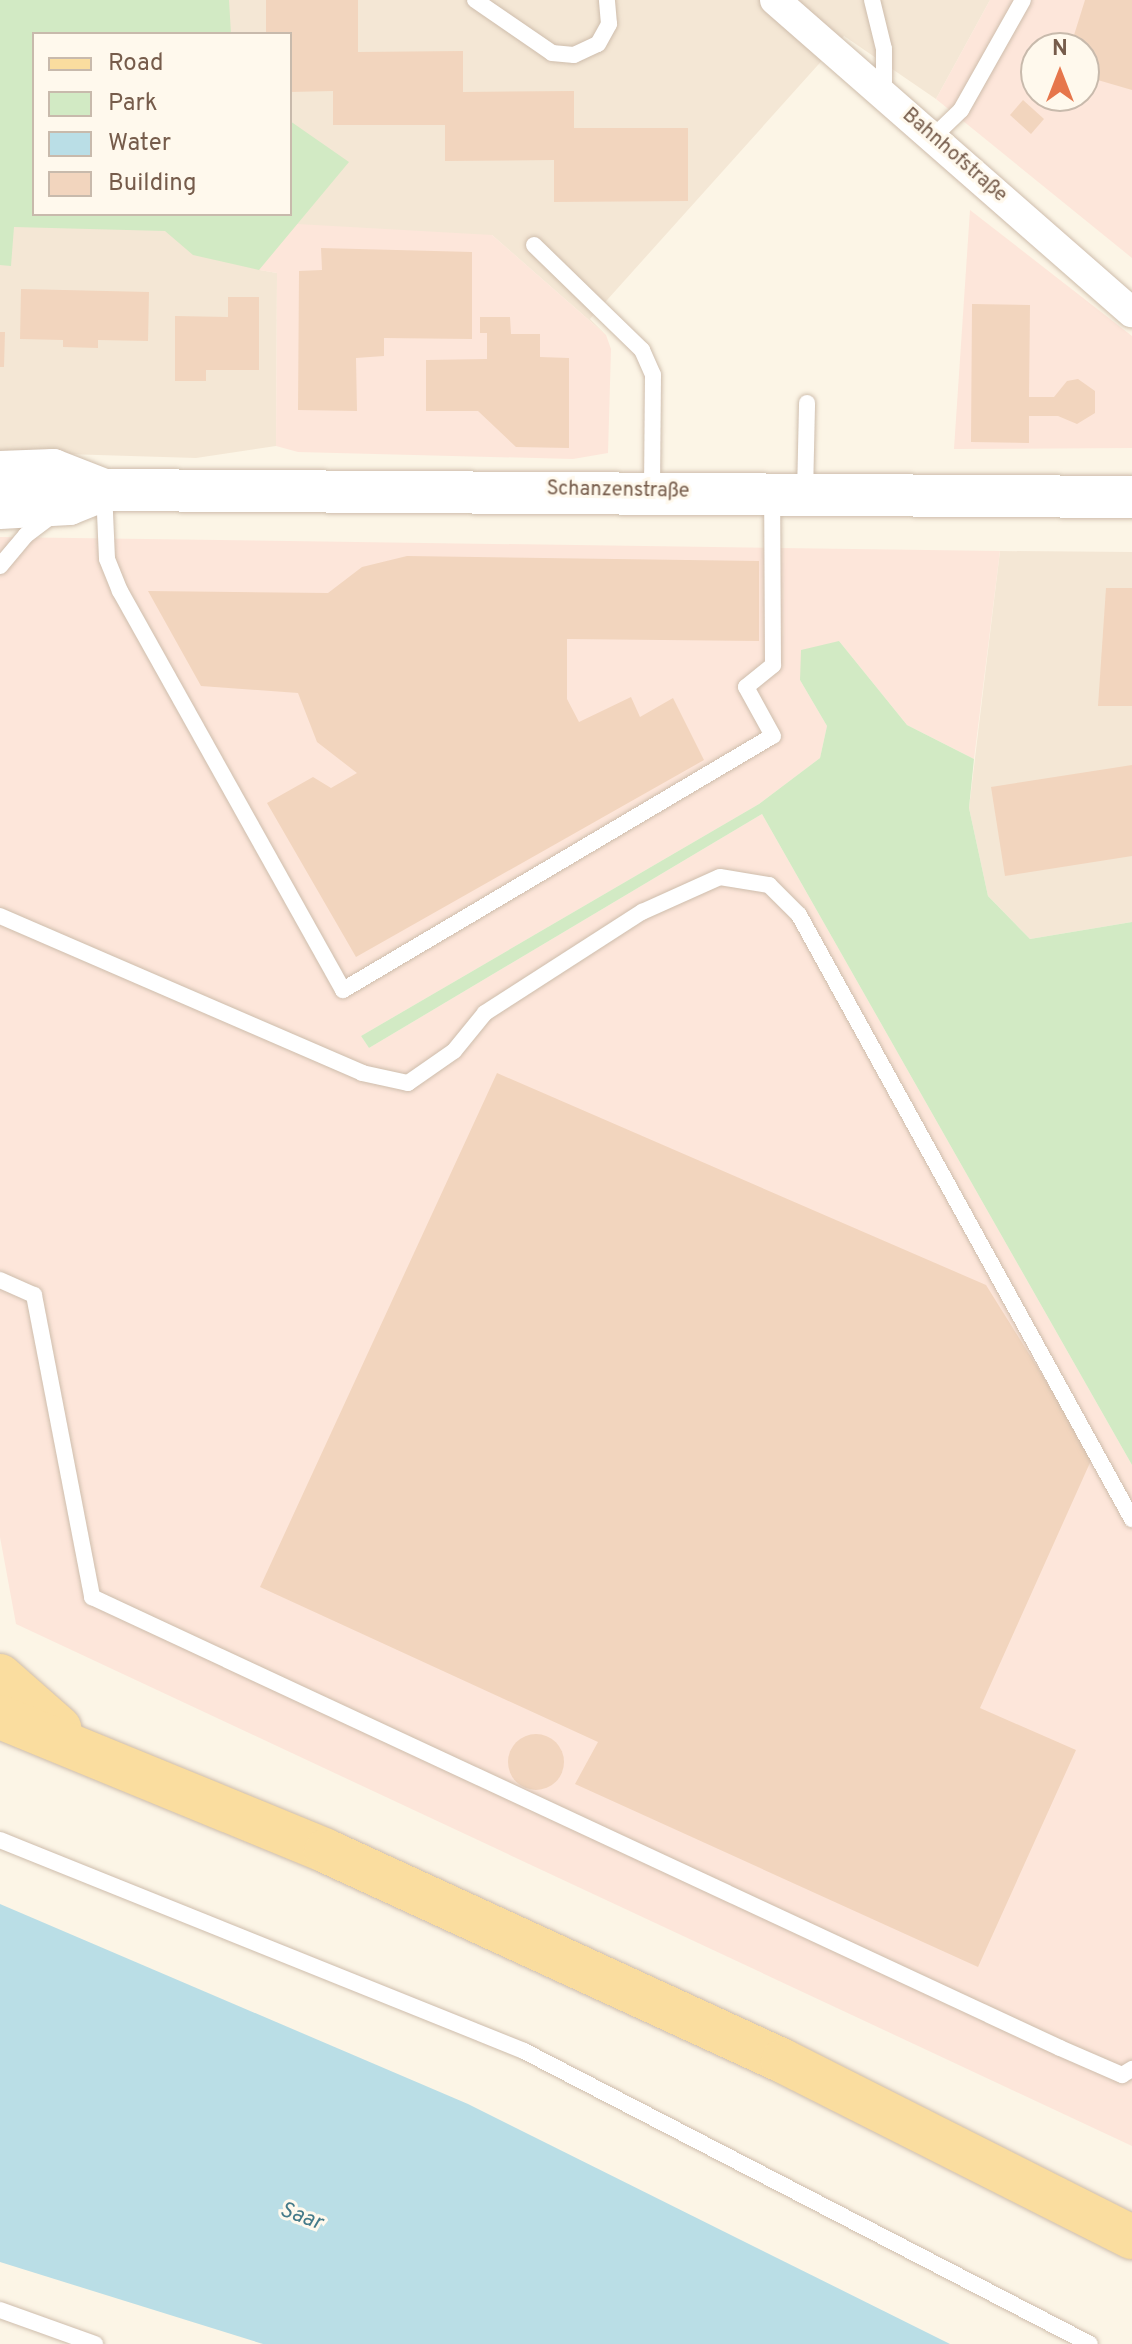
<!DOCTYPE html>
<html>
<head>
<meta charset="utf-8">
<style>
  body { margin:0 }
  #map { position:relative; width:1132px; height:2344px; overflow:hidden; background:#fcf5e6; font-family:Overpass,sans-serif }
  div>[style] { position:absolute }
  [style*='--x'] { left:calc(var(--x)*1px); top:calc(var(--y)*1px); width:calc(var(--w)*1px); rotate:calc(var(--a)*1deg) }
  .residential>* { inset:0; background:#f4e7d5 }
  .commercial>* { inset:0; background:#fde6da }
  .green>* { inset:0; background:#d2eac4 }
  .water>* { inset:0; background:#badee6 }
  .building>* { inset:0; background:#f2d5be }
  .round { border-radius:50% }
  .roads { filter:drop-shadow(0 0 2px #cebdac) drop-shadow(0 0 2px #cebdac) }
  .lane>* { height:16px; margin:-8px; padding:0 8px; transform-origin:8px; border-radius:8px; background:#fff }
  .street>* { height:30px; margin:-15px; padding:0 15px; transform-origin:15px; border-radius:15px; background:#fff }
  .secondary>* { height:42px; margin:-21px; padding:0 21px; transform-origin:21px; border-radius:21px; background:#fff }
  .primary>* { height:44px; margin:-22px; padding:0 22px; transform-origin:22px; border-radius:22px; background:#fadd9f }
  span { translate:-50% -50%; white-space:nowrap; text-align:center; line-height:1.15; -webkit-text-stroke:6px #fff9ed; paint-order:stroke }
  .street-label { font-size:20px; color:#765c4b }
  .water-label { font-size:22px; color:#447a89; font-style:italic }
  .legend { position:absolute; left:32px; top:32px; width:260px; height:184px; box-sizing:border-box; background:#fff9ed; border:2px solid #c8baac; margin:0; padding:10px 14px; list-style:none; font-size:24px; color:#765c4b }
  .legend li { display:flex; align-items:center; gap:16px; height:40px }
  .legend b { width:40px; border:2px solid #c8baac }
  .north { position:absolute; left:1020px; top:32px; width:80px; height:80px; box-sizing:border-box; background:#fff9ed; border:2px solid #c8baac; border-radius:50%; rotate:0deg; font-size:22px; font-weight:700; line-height:32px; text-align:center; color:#765c4b }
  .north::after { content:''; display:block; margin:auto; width:28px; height:36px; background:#e6764c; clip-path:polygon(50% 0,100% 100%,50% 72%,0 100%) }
</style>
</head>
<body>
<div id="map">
  <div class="residential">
    <i style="clip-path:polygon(evenodd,0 0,990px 0,936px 99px,844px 36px,590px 319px,606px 335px,492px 235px,260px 270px,277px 273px,276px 446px,196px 458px,0 452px,0 0,34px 34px,290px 34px,290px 214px,34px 214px,34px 34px)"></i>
    <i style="clip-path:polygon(1000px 551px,1132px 552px,1132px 922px,1030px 939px,988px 896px,969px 808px)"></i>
  </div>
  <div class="commercial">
    <i style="clip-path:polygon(evenodd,990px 0,1132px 0,1132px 258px,936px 99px,990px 0,1036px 48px,1084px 48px,1084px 96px,1036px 96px,1036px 48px)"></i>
    <i style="clip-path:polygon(970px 210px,1132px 336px,1132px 448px,954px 449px)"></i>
    <i style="clip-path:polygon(297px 224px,492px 235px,606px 335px,611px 349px,608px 453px,573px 459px,298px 452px,276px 446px,277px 273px,259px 270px)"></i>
    <i style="clip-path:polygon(0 537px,1000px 551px,974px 759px,907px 725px,839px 641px,800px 680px,827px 726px,820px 758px,759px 804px,361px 1036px,369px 1048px,762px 814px,1132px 1465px,1132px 2146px,16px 1624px,0 1537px)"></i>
  </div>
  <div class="green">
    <i style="clip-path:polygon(0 0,229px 0,231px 34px,34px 34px,34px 214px,290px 214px,290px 121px,349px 162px,259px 270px,193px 255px,165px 231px,14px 227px,11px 266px,0 265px)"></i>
    <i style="clip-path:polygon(839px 641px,907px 725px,974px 759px,969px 808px,988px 896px,1030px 939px,1132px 922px,1132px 1465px,762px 814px,369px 1048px,361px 1036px,759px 804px,820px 758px,827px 726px,800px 680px,801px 650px)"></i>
  </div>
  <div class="water">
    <i style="clip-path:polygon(0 1904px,468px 2104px,950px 2344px,263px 2344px,0 2262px)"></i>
  </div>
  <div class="building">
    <i style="clip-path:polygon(266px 0,358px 0,358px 52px,463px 51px,463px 92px,574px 91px,574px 128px,688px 128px,688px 201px,554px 202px,554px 160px,445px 161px,445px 125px,333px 125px,333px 91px,290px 92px,290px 34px,266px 34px)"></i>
    <i style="clip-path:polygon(1085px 0,1132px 0,1132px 90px,1084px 76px,1084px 48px,1070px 48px)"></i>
    <i style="clip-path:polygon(1023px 100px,1044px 119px,1031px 134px,1010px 115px)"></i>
    <i style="clip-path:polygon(321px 248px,472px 252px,472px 339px,384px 338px,384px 356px,356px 358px,357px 411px,298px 410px,299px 271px,322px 270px)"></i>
    <i style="clip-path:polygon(21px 289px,149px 292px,148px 341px,98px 340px,98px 348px,63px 347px,63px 340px,20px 339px)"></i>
    <i style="clip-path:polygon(228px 297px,259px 297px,259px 370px,206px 370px,206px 381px,175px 381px,175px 316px,228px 317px)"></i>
    <i style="clip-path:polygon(972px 304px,1030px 305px,1029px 397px,1054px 397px,1067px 381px,1078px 379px,1095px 391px,1095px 413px,1077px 424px,1058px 416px,1029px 416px,1029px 443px,971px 442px)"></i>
    <i style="clip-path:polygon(480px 317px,510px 317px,511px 334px,540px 334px,540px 357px,569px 358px,569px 448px,516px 447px,478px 411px,426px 411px,426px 360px,487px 359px,487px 333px,480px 333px)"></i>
    <i style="clip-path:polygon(0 332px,5px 332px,4px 367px,0 367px)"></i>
    <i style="clip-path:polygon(407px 556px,759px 561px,759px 641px,567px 639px,567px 699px,579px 722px,631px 697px,640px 717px,673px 698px,704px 760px,356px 957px,267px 803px,313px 777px,331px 788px,357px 773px,317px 742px,298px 693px,201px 686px,148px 591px,328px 593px,362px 567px)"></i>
    <i style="clip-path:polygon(1106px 588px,1132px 588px,1132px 706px,1098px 706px)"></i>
    <i style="clip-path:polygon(1132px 765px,1132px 856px,1005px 876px,991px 787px)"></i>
    <i style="clip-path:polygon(497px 1073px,986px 1285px,1093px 1456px,980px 1708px,1076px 1750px,978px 1967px,575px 1784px,598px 1742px,260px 1587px)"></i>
    <i class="round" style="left:508px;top:1734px;width:56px;height:56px"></i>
  </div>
  <div class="roads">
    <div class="lane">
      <i style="--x:475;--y:0;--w:93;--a:34.5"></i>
      <i style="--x:552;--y:53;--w:22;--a:5"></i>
      <i style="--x:574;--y:55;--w:26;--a:-25"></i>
      <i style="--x:598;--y:44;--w:23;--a:-61"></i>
      <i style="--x:609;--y:24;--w:24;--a:-95"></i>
      <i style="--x:872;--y:0;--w:50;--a:76.2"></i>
      <i style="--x:884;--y:49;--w:45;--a:90"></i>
      <i style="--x:933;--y:137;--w:39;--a:-44"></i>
      <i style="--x:961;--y:110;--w:126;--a:-60.6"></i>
      <i style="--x:534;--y:245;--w:151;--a:44.2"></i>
      <i style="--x:642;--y:350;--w:27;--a:66"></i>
      <i style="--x:653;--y:375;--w:117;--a:90.5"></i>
      <i style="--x:104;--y:490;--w:69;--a:87.5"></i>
      <i style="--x:107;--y:559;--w:35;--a:68"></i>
      <i style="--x:120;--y:591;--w:457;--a:60.8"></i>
      <i style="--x:343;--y:990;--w:499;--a:-30.6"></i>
      <i style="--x:773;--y:736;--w:56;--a:-118.9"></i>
      <i style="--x:746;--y:687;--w:35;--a:-39"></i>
      <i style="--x:773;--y:665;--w:170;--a:-90.3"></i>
      <i style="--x:805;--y:494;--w:91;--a:-88.7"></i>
      <i style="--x:0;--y:566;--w:40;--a:-50"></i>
      <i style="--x:26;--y:535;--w:34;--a:-37"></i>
      <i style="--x:0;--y:916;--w:395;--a:23.4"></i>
      <i style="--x:362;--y:1073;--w:47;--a:12.3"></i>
      <i style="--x:408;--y:1083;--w:56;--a:-34.8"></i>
      <i style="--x:454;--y:1051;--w:49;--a:-50.8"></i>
      <i style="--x:485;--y:1013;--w:187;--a:-32.8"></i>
      <i style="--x:642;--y:912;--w:85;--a:-24.2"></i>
      <i style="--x:720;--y:877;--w:50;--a:9.3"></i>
      <i style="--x:769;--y:885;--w:42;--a:45"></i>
      <i style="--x:799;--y:915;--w:690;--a:61.13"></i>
      <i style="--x:0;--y:1280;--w:37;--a:24"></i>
      <i style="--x:34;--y:1295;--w:308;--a:79.1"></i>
      <i style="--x:92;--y:1597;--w:1068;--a:24.98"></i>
      <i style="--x:1060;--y:2048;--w:68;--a:23.5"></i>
      <i style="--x:1122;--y:2075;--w:12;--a:-31"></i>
      <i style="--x:0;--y:1840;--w:565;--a:21.93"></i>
      <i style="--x:524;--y:2051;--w:637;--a:27.37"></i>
      <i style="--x:0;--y:2310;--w:101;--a:19.7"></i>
    </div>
    <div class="street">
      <i style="--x:775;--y:0;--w:474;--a:41.2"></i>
    </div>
    <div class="secondary">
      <i style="--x:0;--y:472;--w:53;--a:-2.2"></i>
      <i style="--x:53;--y:470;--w:55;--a:21.4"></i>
      <i style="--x:104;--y:490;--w:1028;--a:0.39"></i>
      <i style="--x:0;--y:508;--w:69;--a:-3.3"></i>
      <i style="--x:69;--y:504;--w:38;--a:-22"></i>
    </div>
    <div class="primary">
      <i style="--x:0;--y:1676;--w:79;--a:41.4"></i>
      <i style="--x:0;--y:1717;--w:352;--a:22.3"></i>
      <i style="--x:326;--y:1851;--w:503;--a:24.68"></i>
      <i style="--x:783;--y:2061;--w:391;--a:26.8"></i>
    </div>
  </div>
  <div class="street-label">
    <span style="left:954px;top:156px;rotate:41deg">Bahnhofstraße</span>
    <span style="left:618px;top:491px;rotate:1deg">Schanzenstraße</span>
  </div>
  <div class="water-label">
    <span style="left:301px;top:2217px;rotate:20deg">Saar</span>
  </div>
  <ul class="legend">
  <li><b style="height:10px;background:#fadd9f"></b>Road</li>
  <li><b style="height:22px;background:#d2eac4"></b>Park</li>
  <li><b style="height:22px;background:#badee6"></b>Water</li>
  <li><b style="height:22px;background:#f2d5be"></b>Building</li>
  </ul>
  <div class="north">N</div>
</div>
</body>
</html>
